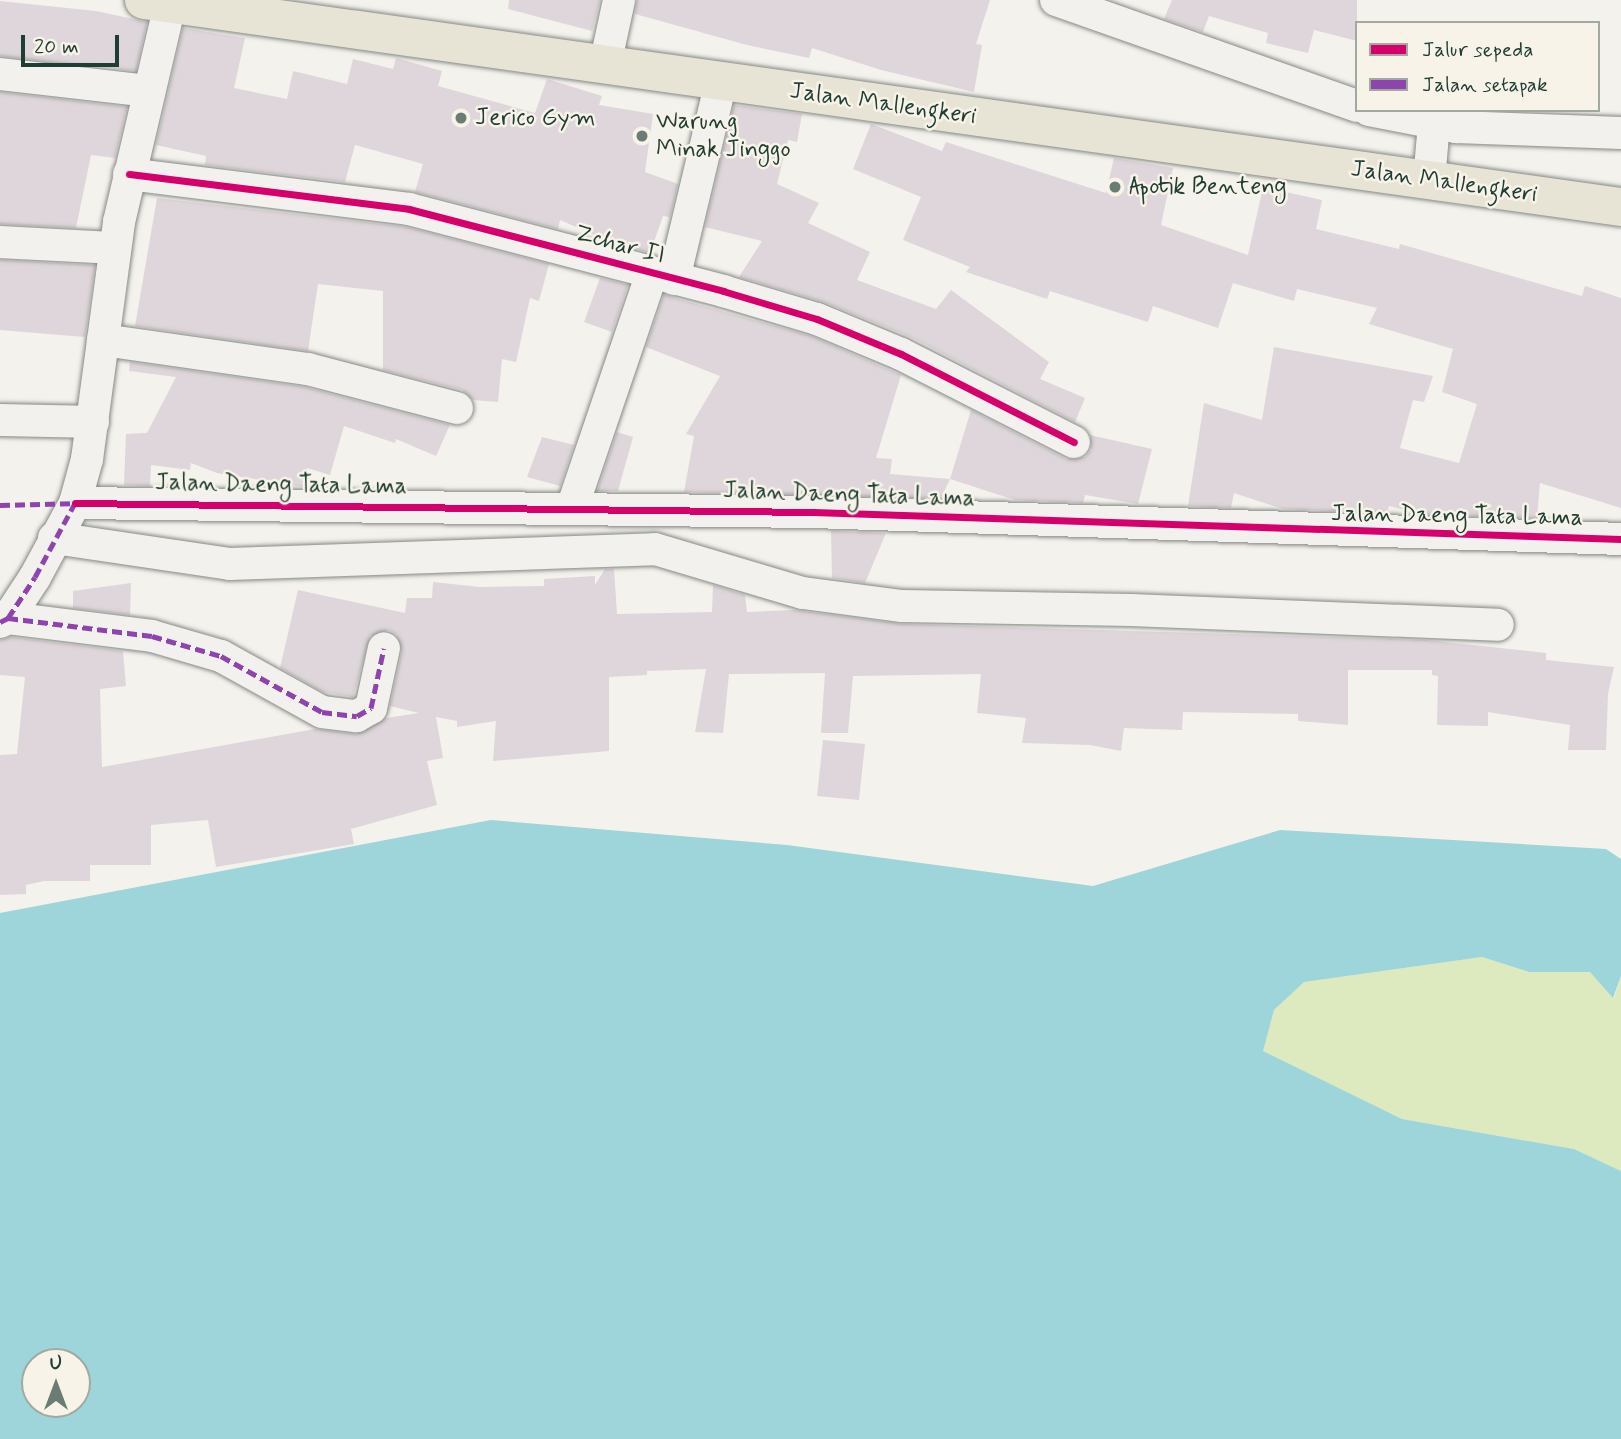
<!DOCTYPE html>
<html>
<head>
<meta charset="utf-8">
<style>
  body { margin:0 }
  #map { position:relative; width:1621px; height:1439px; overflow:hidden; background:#f4f2ec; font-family:Mynerve,sans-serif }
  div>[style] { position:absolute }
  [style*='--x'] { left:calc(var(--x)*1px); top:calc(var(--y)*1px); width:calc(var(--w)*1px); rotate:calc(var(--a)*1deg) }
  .green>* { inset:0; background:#ddeabf }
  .water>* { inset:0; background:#9dd5db }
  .building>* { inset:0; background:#dfd6db }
  .roads { filter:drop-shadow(0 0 2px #848985) drop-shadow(0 0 2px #848985) }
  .street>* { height:32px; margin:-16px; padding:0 16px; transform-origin:16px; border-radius:16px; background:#f2f1ed }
  .primary>* { height:38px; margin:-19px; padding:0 19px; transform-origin:19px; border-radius:19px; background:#e7e4d5 }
  .quiet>* { height:5px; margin-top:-2.5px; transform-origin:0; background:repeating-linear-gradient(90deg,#8e44ad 0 10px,transparent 0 15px) }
  .cycleway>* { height:7px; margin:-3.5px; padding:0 3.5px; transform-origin:3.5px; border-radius:3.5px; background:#d6006c }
  .dots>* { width:19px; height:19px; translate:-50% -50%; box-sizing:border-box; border:4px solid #f7f3e8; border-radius:50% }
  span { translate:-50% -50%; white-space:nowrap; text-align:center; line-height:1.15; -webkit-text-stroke:5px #f7f3e8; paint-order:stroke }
  .street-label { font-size:24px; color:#1f3d34 }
  .poi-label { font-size:24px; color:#1f3d34 }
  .left { translate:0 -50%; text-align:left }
  .legend { position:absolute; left:1355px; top:21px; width:245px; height:91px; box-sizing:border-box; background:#f7f3e8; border:2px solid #a1aaa0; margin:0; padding:9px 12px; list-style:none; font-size:21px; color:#1f3d34 }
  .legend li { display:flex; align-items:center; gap:14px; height:35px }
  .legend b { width:35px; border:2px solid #a1aaa0 }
  .north { position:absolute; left:21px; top:1348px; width:70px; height:70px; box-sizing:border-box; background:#f7f3e8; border:2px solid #a1aaa0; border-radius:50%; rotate:0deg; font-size:19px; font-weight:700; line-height:28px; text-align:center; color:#1f3d34 }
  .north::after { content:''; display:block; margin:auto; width:24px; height:32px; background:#6a7c74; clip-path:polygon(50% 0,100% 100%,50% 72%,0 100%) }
  .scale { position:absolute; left:21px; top:35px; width:98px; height:32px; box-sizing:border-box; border:4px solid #1f3d34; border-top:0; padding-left:9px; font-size:21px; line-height:24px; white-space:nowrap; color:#1f3d34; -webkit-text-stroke:5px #f7f3e8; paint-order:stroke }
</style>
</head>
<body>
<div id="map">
  <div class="green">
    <i style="clip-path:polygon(1482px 957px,1529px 972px,1590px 972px,1614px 998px,1621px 976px,1621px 1171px,1574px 1149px,1402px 1119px,1262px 1051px,1274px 1010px,1303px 982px)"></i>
  </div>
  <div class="water">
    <i style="clip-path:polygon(evenodd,491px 820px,787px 845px,1093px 886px,1280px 830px,1606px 849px,1621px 859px,1621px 976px,1613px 998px,1590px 972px,1529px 972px,1482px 957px,1304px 982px,1274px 1010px,1263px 1051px,1402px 1119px,1574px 1149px,1621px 1171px,1621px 1439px,0 1439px,0 913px,491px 820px,35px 1362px,77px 1362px,77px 1404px,35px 1404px,35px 1362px)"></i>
  </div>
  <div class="building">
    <i style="clip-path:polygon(509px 0,600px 0,592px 31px,508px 9px)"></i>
    <i style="clip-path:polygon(637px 0,990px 0,976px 44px,982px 45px,974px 92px,881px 70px,812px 48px,809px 58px,747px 45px,635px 14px)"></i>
    <i style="clip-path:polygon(1172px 0,1357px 0,1357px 41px,1314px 30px,1308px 53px,1266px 43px,1268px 33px,1209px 16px,1203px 32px,1164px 19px)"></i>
    <i style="clip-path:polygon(0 1px,96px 11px,147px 22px,136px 71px,0 56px)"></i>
    <i style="clip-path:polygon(183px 28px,245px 38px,234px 88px,287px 99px,293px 71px,347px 84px,353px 59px,393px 69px,396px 58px,442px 71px,438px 86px,535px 113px,547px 79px,602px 96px,599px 105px,653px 114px,645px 172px,678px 184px,670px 217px,663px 216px,650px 253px,613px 243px,560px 220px,558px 229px,415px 192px,423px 164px,355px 145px,345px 182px,205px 165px,206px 156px,156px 145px)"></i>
    <i style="clip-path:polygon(0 92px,127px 107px,115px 158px,91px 155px,76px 228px,0 224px)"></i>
    <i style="clip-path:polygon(734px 105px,802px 114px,797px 142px,788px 140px,777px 184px,819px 203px,808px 223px,870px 252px,857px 280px,936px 309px,951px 290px,1049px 362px,1040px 379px,1085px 398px,1075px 422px,913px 338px,824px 302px,739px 277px,762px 241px,705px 227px)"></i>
    <i style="clip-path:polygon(871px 124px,942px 151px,946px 142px,1106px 193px,1114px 158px,1173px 168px,1161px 225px,1248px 255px,1263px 187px,1322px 200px,1316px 229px,1399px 249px,1400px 244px,1582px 296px,1585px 286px,1621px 298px,1621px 508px,1540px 483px,1537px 518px,1419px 514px,1389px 506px,1387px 513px,1283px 509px,1234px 493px,1231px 508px,1188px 506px,1204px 403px,1262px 420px,1274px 347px,1433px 376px,1424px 402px,1413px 400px,1400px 448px,1459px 463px,1477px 404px,1442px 392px,1453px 349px,1369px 324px,1377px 308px,1297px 289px,1294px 301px,1233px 283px,1218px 328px,1153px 306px,1148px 322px,1050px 291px,1047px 299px,966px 272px,970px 267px,903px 240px,921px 197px,853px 169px)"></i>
    <i style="clip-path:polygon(157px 198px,406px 227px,549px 264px,539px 301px,530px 298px,516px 362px,502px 359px,498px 402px,473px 400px,462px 390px,383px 370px,383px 291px,318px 284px,308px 351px,135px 326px)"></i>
    <i style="clip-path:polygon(0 260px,95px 265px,85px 337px,0 330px)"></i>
    <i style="clip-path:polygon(600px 278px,628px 285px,612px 332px,584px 322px)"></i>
    <i style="clip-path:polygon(664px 295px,811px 336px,901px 375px,876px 458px,892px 459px,890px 474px,950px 479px,941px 498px,684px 492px,694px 436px,686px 434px,720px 376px,646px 347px)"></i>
    <i style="clip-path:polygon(130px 362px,304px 387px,450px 425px,436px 456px,396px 439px,395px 443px,344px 426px,330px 475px,307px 468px,303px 487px,217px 473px,191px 463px,190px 470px,151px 465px,150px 486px,124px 485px,126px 434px,147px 433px,176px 377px,129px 371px)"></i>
    <i style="clip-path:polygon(971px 410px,1066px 459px,1085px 457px,1091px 450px,1090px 435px,1152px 449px,1138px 504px,1085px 495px,1083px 503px,1015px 500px,950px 479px)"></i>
    <i style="clip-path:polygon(617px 432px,633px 437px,618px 491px,597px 491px)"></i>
    <i style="clip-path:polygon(542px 437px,574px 445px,560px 486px,527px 477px)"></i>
    <i style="clip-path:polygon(831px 531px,886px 533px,865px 583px,832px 578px)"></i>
    <i style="clip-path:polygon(605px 569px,614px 569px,617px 614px,712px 612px,713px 585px,745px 595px,747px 612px,794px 610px,902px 624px,1426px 640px,1546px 653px,1546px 660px,1614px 667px,1608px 694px,1606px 750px,1568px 750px,1570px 725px,1488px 712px,1488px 726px,1437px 725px,1438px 676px,1432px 675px,1432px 670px,1348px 670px,1348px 725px,1298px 721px,1298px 714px,1183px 712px,1182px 730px,1124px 728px,1121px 751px,1090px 745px,1022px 743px,1026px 718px,977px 713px,981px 674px,853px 676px,848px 733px,821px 733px,825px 673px,729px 674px,723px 733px,695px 732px,706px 669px,647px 671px,647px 675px,609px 677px,609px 751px,493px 761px,496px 721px,457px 727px,457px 721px,436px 717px,443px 758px,427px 761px,437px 805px,351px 829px,354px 844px,216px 867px,208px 820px,151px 825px,151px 865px,90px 865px,90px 881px,44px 881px,26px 885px,26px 894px,0 895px,0 755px,17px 754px,25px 677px,0 675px,0 640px,11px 637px,123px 651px,126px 686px,100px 689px,102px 767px,315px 729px,356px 734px,386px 718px,419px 713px,390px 706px,402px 651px,397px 635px,389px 630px,370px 636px,353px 697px,323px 692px,280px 668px,298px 590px,405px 613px,407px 598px,432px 598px,433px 582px,480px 587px,544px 586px,544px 579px,595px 576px,595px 585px)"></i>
    <i style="clip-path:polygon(131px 583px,130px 615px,73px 608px,73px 591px)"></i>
    <i style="clip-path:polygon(823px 740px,865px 744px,859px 800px,817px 796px)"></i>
  </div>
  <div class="roads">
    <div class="street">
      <i style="--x:1056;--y:0;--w:319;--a:19.4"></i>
      <i style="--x:605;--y:65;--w:66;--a:-77.8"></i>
      <i style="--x:0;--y:74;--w:150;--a:6.5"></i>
      <i style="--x:1369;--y:110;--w:89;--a:11.1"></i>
      <i style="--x:1456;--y:127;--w:165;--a:2.1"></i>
      <i style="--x:129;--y:174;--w:282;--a:7.1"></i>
      <i style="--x:409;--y:209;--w:325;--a:14.6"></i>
      <i style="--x:723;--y:291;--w:98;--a:16.6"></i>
      <i style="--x:817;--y:319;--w:91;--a:22.6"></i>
      <i style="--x:901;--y:354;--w:194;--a:27"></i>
      <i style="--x:1429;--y:180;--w:56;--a:-84.9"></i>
      <i style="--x:0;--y:242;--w:115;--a:3"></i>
      <i style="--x:674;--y:279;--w:204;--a:-76.6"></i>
      <i style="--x:103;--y:340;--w:207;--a:8.1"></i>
      <i style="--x:308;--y:369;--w:154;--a:14.7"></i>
      <i style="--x:0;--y:420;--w:93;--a:1.2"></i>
      <i style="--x:75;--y:503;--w:738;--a:0.7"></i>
      <i style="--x:813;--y:512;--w:808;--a:1.91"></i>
      <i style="--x:572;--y:508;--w:248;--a:-71.2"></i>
      <i style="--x:54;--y:538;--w:178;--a:8.4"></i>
      <i style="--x:230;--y:564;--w:425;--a:-2"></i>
      <i style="--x:655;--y:549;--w:154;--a:16.6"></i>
      <i style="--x:803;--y:593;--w:100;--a:7.5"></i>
      <i style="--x:902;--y:606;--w:229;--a:1"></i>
      <i style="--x:1131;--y:610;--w:367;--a:2.3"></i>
      <i style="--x:8;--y:618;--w:145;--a:7.1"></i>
      <i style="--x:152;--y:636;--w:72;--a:16.2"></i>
      <i style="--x:221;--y:656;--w:115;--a:29"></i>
      <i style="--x:322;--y:712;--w:35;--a:7"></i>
      <i style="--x:357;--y:716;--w:16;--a:-30"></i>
      <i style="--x:371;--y:708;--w:61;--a:-77.8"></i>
      <i style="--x:0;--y:622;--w:9;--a:-27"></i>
      <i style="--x:8;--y:618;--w:49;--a:-56.6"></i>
      <i style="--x:35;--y:577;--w:84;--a:-61.6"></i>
      <i style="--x:75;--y:503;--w:46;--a:-74.7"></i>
      <i style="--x:87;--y:459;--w:239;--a:-82.3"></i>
      <i style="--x:119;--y:222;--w:228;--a:-76.8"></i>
    </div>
    <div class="primary">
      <i style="--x:144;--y:0;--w:1491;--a:7.98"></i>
    </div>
  </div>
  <div class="quiet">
    <i style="--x:0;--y:505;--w:82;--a:-1.4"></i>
    <i style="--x:8;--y:618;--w:145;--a:7.1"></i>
    <i style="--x:152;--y:636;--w:72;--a:16.2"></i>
    <i style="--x:221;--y:656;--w:115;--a:29"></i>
    <i style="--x:322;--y:712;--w:35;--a:7"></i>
    <i style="--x:357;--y:716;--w:16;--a:-30"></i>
    <i style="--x:371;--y:708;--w:61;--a:-77.8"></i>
    <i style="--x:0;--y:622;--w:9;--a:-27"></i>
    <i style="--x:8;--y:618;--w:49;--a:-56.6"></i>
    <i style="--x:35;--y:577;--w:84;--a:-61.6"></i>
  </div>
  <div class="cycleway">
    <i style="--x:129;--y:174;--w:282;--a:7.1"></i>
    <i style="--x:409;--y:209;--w:325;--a:14.6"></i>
    <i style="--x:723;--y:291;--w:98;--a:16.6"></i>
    <i style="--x:817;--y:319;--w:91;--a:22.6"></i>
    <i style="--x:901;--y:354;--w:194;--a:27"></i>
    <i style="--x:75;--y:503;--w:738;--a:0.7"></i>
    <i style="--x:813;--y:512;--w:808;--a:1.91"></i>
  </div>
  <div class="dots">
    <i style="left:461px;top:118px;background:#6a7c74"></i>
    <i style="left:642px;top:136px;background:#6a7c74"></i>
    <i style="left:1115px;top:187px;background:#6a7c74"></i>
  </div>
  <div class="street-label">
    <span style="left:883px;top:104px;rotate:8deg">Jalan Mallengkeri</span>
    <span style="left:1444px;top:182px;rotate:8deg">Jalan Mallengkeri</span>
    <span style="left:620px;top:245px;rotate:15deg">Zchar II</span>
    <span style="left:281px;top:485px;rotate:1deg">Jalan Daeng Tata Lama</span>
    <span style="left:849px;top:495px;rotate:2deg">Jalan Daeng Tata Lama</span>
    <span style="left:1457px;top:516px;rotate:1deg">Jalan Daeng Tata Lama</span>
  </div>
  <div class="poi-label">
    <span class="left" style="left:475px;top:118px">Jerico Gym</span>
    <span class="left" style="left:656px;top:136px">Warung<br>Minak Jinggo</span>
    <span class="left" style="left:1129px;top:187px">Apotik Benteng</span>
  </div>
  <ul class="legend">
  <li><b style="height:9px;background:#d6006c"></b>Jalur sepeda</li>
  <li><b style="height:9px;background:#8e44ad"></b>Jalan setapak</li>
  </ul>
  <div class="north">U</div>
  <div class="scale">20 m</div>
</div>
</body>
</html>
